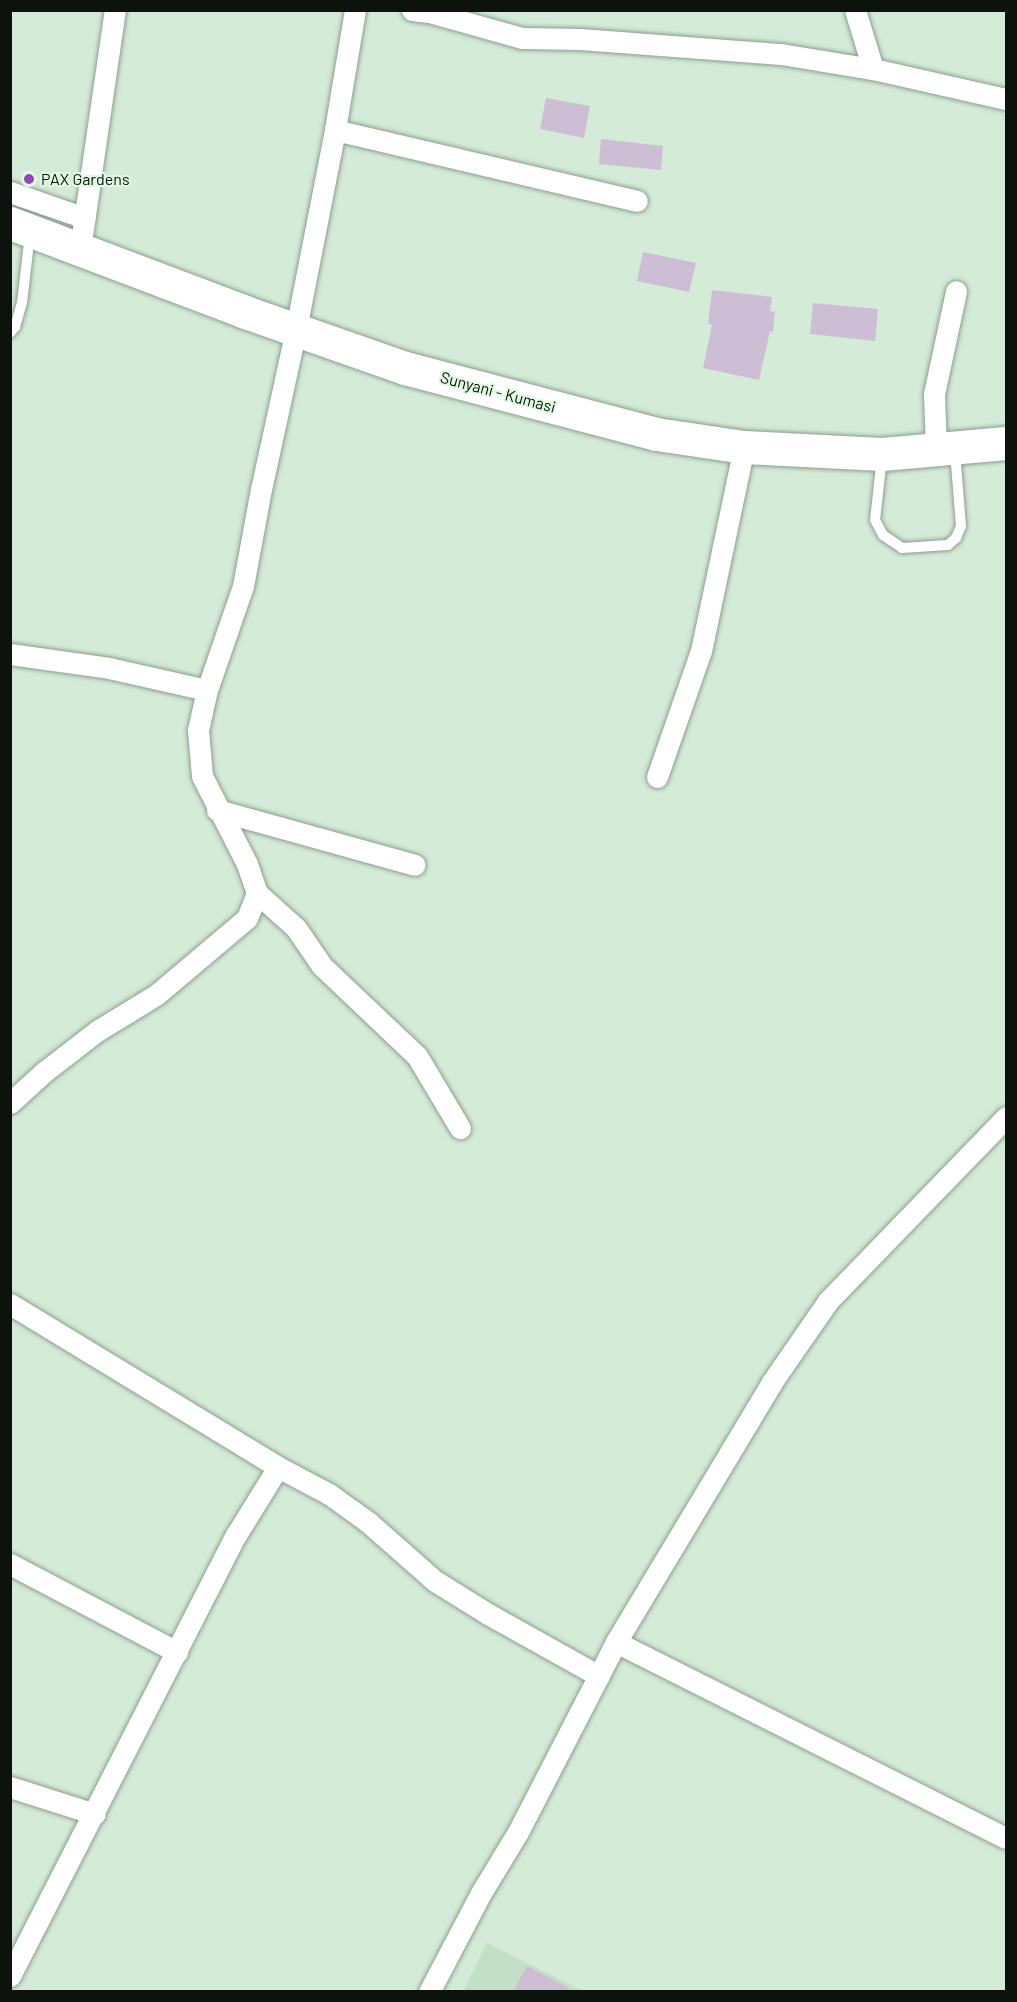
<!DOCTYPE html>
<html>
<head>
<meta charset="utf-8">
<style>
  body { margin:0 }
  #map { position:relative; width:1017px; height:2002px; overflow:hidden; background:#d4ebd7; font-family:Barlow,sans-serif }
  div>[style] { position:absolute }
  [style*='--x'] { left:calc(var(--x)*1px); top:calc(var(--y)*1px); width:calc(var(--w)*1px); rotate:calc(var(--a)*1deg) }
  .built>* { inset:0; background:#c3e0c7 }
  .building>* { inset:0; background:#cdbed6 }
  .roads { filter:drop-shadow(0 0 2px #8ba08d) drop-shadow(0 0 2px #8ba08d) }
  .lane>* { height:10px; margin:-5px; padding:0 5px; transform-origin:5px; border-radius:5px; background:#fff }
  .street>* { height:21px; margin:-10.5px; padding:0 10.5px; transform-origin:10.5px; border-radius:10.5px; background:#fff }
  .primary>* { height:33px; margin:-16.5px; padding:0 16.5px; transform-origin:16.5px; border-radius:16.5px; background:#fff }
  .dots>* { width:16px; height:16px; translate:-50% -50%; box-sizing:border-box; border:3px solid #e2f9e4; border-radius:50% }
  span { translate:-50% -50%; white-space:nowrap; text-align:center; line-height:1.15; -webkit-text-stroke:4.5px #e2f9e4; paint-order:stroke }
  .poi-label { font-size:16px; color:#0b130c }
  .left { translate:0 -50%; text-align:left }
  .street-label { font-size:16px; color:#0b130c }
  .frame { position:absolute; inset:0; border:12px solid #0b130c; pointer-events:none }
</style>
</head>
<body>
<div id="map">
  <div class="built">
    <i style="clip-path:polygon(487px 1943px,583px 1991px,463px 1992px)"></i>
  </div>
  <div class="building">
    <i style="clip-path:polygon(546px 98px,590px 106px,584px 138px,540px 129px)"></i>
    <i style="clip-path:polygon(601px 139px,663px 146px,661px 170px,599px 164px)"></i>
    <i style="clip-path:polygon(643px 252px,696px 263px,689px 292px,637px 281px)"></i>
    <i style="clip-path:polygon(712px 290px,772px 297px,770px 311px,775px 312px,773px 332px,770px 331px,759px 380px,703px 368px,712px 325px,708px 324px)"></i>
    <i style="clip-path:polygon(813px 303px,878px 309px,875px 341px,810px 334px)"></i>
    <i style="clip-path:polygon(527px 1966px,576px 1992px,513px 1992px)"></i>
  </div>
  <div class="roads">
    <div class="lane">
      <i style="--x:10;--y:333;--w:8;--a:-50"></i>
      <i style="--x:15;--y:327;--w:25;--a:-74"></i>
      <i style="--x:22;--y:303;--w:69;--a:-83.4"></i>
      <i style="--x:882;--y:457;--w:63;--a:96.3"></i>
      <i style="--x:875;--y:520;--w:17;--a:62"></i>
      <i style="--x:883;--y:535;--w:23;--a:34"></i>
      <i style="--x:902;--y:548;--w:46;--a:-3.7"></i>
      <i style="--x:948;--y:545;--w:11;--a:-41"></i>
      <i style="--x:956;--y:538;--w:13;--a:-67"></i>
      <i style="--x:961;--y:526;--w:74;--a:-94.6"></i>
    </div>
    <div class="street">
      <i style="--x:355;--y:10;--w:122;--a:99.5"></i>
      <i style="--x:335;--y:130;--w:203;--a:101.1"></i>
      <i style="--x:296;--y:329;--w:164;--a:102.3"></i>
      <i style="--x:261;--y:489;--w:99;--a:100.5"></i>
      <i style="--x:243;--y:586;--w:110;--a:109.1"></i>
      <i style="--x:207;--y:690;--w:41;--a:102.7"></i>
      <i style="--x:198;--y:730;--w:46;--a:85"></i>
      <i style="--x:202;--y:776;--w:99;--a:62.9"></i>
      <i style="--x:247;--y:864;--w:31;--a:71"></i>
      <i style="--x:257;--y:893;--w:52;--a:41.9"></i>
      <i style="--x:296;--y:928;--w:46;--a:55.6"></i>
      <i style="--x:322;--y:966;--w:131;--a:43.5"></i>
      <i style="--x:417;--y:1056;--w:84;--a:59.2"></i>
      <i style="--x:412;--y:10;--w:17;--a:7"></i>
      <i style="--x:429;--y:12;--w:97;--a:15.6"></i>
      <i style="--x:522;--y:38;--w:58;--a:1"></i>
      <i style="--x:580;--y:39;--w:202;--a:4.3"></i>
      <i style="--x:781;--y:54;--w:93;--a:9.3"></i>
      <i style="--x:873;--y:69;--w:136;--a:12.7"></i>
      <i style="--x:855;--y:10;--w:62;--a:73"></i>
      <i style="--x:335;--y:130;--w:310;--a:13.2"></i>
      <i style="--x:10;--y:192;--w:79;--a:19.1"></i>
      <i style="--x:80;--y:249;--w:242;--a:-81.7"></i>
      <i style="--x:936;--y:450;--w:56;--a:-92"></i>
      <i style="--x:934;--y:394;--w:105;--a:-77.9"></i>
      <i style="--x:10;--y:654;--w:100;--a:8"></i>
      <i style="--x:109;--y:668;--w:100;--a:12.7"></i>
      <i style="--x:657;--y:777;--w:133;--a:-70.8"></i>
      <i style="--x:701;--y:651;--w:208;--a:-78.1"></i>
      <i style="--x:217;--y:810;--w:205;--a:15.5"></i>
      <i style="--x:10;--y:1103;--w:46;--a:-42.4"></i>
      <i style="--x:44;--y:1072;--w:67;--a:-37.7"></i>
      <i style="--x:97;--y:1031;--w:69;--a:-31.4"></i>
      <i style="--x:156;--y:995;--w:119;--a:-40.2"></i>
      <i style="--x:247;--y:918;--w:27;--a:-68"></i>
      <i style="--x:10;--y:1304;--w:314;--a:31.3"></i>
      <i style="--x:278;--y:1467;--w:58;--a:27.9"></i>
      <i style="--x:329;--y:1494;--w:48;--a:35.7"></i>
      <i style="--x:368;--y:1522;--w:89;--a:41.4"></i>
      <i style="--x:435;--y:1581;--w:62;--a:31.9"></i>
      <i style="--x:488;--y:1614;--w:127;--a:29.2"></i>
      <i style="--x:10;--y:1564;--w:189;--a:27.8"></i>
      <i style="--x:616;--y:1642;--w:436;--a:26.7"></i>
      <i style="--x:10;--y:1787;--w:89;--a:17.6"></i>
      <i style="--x:10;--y:1976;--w:496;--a:-62.9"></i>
      <i style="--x:236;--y:1535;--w:80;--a:-58.3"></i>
      <i style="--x:429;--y:1992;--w:112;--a:-62.3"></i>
      <i style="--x:481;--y:1893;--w:71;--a:-58.8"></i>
      <i style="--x:518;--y:1832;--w:214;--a:-62.7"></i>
      <i style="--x:616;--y:1642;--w:303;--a:-59"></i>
      <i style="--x:772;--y:1382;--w:98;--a:-55.3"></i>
      <i style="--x:828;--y:1301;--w:256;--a:-45.9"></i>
    </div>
    <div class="primary">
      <i style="--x:10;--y:223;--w:251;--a:20.7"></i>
      <i style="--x:245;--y:312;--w:170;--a:19.3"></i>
      <i style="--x:405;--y:368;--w:260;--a:14.7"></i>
      <i style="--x:656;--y:434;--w:89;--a:8.4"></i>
      <i style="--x:744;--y:447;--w:138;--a:2.9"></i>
      <i style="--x:882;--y:454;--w:124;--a:-5.1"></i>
    </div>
  </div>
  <div class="dots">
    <i style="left:29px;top:179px;background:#9447b8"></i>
  </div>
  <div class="poi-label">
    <span class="left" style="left:41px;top:179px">PAX Gardens</span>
  </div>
  <div class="street-label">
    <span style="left:498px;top:392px;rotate:15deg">Sunyani - Kumasi</span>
  </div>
  <div class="frame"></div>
</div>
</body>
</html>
